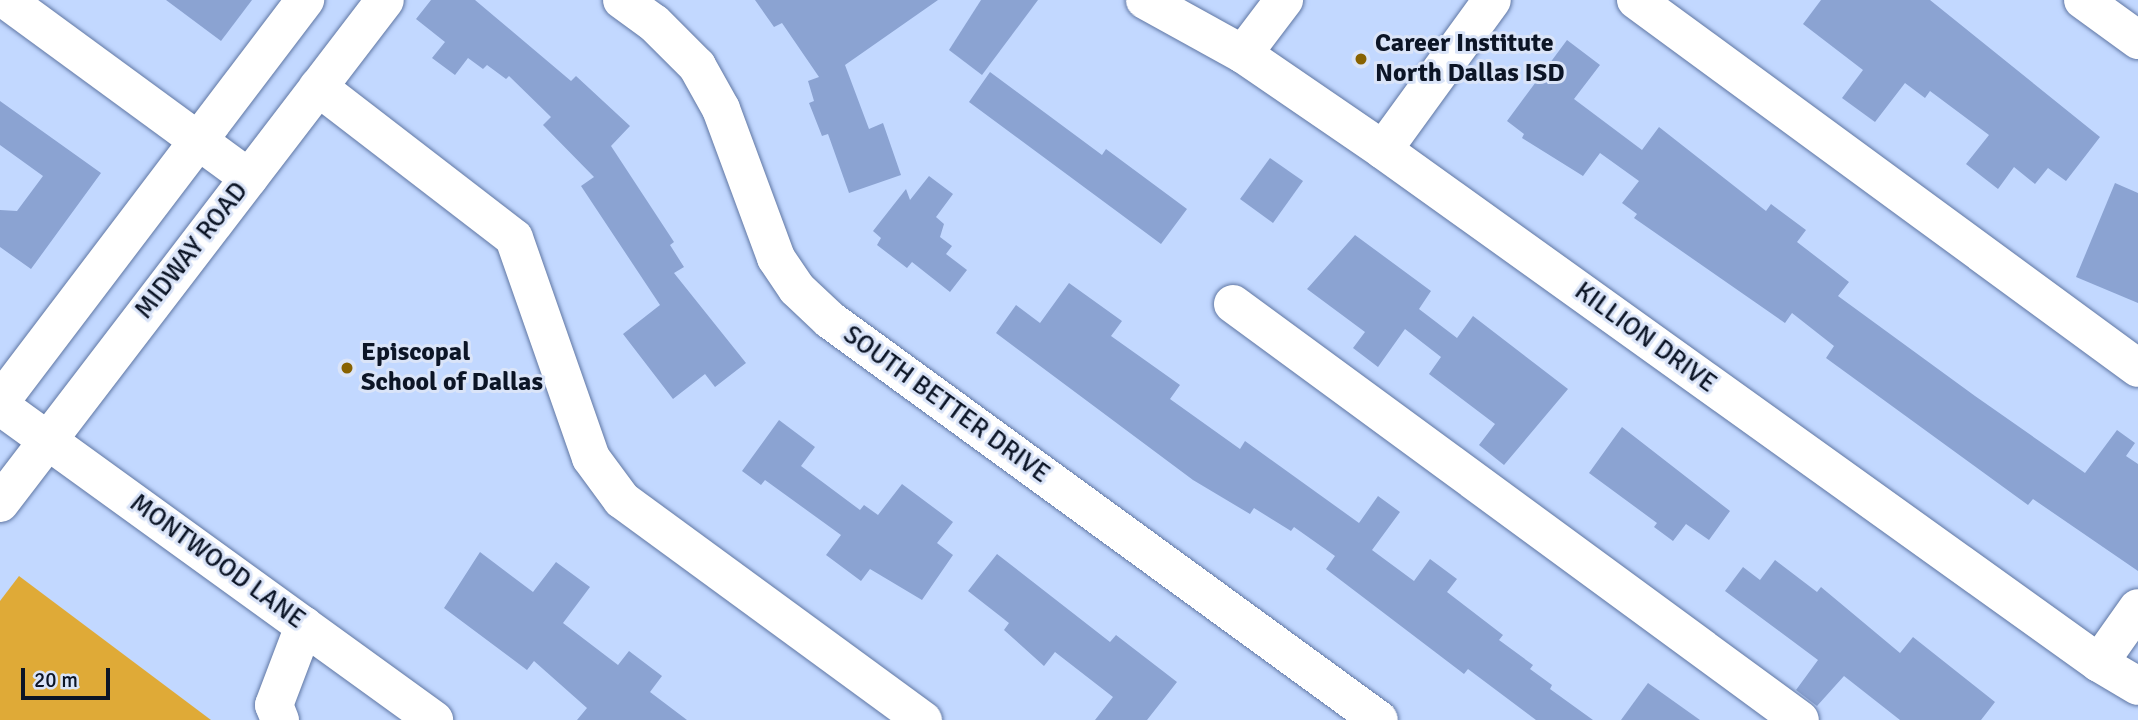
<!DOCTYPE html>
<html>
<head>
<meta charset="utf-8">
<style>
  body { margin:0 }
  #map { position:relative; width:2138px; height:720px; overflow:hidden; background:#c2d8ff; font-family:Signika,sans-serif }
  div>[style] { position:absolute }
  [style*='--x'] { left:calc(var(--x)*1px); top:calc(var(--y)*1px); width:calc(var(--w)*1px); rotate:calc(var(--a)*1deg) }
  .green>* { inset:0; background:#dfaa37 }
  .building>* { inset:0; background:#8ba3d2 }
  .roads { filter:drop-shadow(0 0 2px #6077a4) drop-shadow(0 0 2px #6077a4) }
  .minor>* { height:38px; margin:-19px; padding:0 19px; transform-origin:19px; border-radius:19px; background:#fff }
  .major>* { height:38px; margin:-19px; padding:0 19px; transform-origin:19px; border-radius:19px; background:#fff }
  .dots>* { width:19px; height:19px; translate:-50% -50%; box-sizing:border-box; border:4px solid #dae4f8; border-radius:50% }
  span { translate:-50% -50%; white-space:nowrap; text-align:center; line-height:1.15; -webkit-text-stroke:6px #dae4f8; paint-order:stroke }
  .poi-label { font-size:26px; color:#0c1526; font-weight:700 }
  .left { translate:0 -50%; text-align:left }
  .street-label { font-size:26px; color:#0c1526 }
  .scale { position:absolute; left:21px; top:668px; width:89px; height:32px; box-sizing:border-box; border:4px solid #0c1526; border-top:0; padding-left:9px; font-size:21px; line-height:24px; white-space:nowrap; color:#0c1526; -webkit-text-stroke:5px #dae4f8; paint-order:stroke }
</style>
</head>
<body>
<div id="map">
  <div class="green">
    <i style="clip-path:polygon(19px 576px,211px 720px,0 720px,0 601px)"></i>
  </div>
  <div class="building">
    <i style="clip-path:polygon(166px 0,252px 0,221px 41px)"></i>
    <i style="clip-path:polygon(431px 0,475px 0,571px 81px,576px 76px,630px 126px,611px 146px,674px 242px,670px 245px,684px 267px,674px 273px,746px 363px,715px 387px,705px 374px,673px 399px,623px 334px,660px 305px,581px 186px,594px 177px,543px 125px,551px 117px,509px 76px,506px 79px,487px 65px,483px 69px,468px 58px,455px 75px,432px 58px,445px 42px,416px 19px)"></i>
    <i style="clip-path:polygon(755px 0,938px 0,845px 65px,869px 129px,883px 123px,901px 175px,849px 193px,828px 134px,822px 136px,809px 103px,814px 101px,808px 81px,819px 77px,782px 23px,774px 27px)"></i>
    <i style="clip-path:polygon(981px 0,1038px 0,982px 75px,949px 50px)"></i>
    <i style="clip-path:polygon(1821px 0,1930px 0,2100px 137px,2066px 181px,2048px 168px,2035px 184px,2014px 167px,1998px 189px,1966px 164px,1989px 135px,1930px 91px,1925px 98px,1905px 83px,1875px 122px,1842px 98px,1863px 70px,1803px 24px)"></i>
    <i style="clip-path:polygon(1567px 40px,1600px 65px,1574px 99px,1642px 150px,1659px 127px,1766px 211px,1771px 204px,1806px 230px,1797px 242px,1849px 282px,1838px 296px,1975px 396px,2085px 473px,2117px 430px,2135px 443px,2126px 456px,2138px 464px,2138px 571px,2033px 499px,2028px 505px,1826px 358px,1834px 346px,1792px 313px,1785px 323px,1634px 218px,1637px 214px,1622px 203px,1639px 181px,1600px 153px,1583px 176px,1522px 138px,1524px 134px,1507px 121px)"></i>
    <i style="clip-path:polygon(990px 72px,1102px 155px,1106px 149px,1187px 209px,1161px 244px,969px 102px)"></i>
    <i style="clip-path:polygon(0 101px,101px 173px,31px 269px,0 247px,0 210px,17px 211px,43px 176px,0 145px)"></i>
    <i style="clip-path:polygon(1270px 158px,1303px 181px,1273px 223px,1240px 199px)"></i>
    <i style="clip-path:polygon(929px 176px,953px 194px,936px 217px,944px 224px,940px 237px,952px 246px,946px 254px,967px 270px,950px 292px,912px 262px,907px 268px,877px 245px,881px 238px,873px 231px,906px 189px,910px 200px)"></i>
    <i style="clip-path:polygon(2115px 183px,2138px 193px,2138px 303px,2076px 277px)"></i>
    <i style="clip-path:polygon(1355px 235px,1431px 291px,1419px 309px,1457px 338px,1473px 316px,1568px 389px,1504px 465px,1479px 445px,1495px 424px,1429px 374px,1441px 357px,1405px 329px,1378px 367px,1353px 348px,1365px 332px,1307px 289px)"></i>
    <i style="clip-path:polygon(1069px 283px,1122px 321px,1111px 336px,1180px 385px,1170px 399px,1240px 449px,1245px 441px,1359px 523px,1378px 496px,1400px 512px,1372px 550px,1414px 581px,1430px 559px,1457px 579px,1447px 592px,1503px 635px,1499px 640px,1533px 665px,1530px 669px,1552px 685px,1550px 689px,1593px 720px,1536px 720px,1468px 669px,1464px 674px,1326px 569px,1335px 556px,1294px 527px,1291px 531px,1254px 508px,1250px 514px,1193px 480px,996px 333px,1016px 305px,1040px 323px)"></i>
    <i style="clip-path:polygon(779px 420px,815px 447px,801px 466px,860px 510px,864px 505px,878px 515px,902px 484px,953px 522px,937px 543px,953px 555px,922px 600px,870px 569px,861px 581px,826px 555px,841px 535px,765px 480px,761px 485px,742px 471px)"></i>
    <i style="clip-path:polygon(1622px 427px,1730px 511px,1709px 540px,1686px 524px,1673px 541px,1654px 527px,1657px 523px,1589px 473px)"></i>
    <i style="clip-path:polygon(480px 552px,533px 592px,556px 562px,590px 587px,563px 623px,618px 665px,629px 651px,662px 676px,650px 692px,687px 720px,577px 720px,587px 708px,534px 661px,527px 670px,444px 608px)"></i>
    <i style="clip-path:polygon(997px 554px,1110px 642px,1116px 635px,1177px 682px,1147px 720px,1095px 720px,1113px 697px,1055px 652px,1044px 666px,1004px 630px,1009px 623px,968px 591px)"></i>
    <i style="clip-path:polygon(1775px 560px,1817px 592px,1821px 587px,1900px 653px,1913px 637px,1995px 702px,1981px 720px,1900px 720px,1844px 676px,1817px 706px,1796px 690px,1818px 660px,1725px 591px,1743px 567px,1760px 580px)"></i>
    <i style="clip-path:polygon(1648px 683px,1700px 720px,1621px 720px)"></i>
  </div>
  <div class="roads">
    <div class="minor">
      <i style="--x:6;--y:0;--w:301;--a:36.2"></i>
      <i style="--x:622;--y:0;--w:39;--a:36"></i>
      <i style="--x:654;--y:23;--w:61;--a:45"></i>
      <i style="--x:697;--y:66;--w:49;--a:60.8"></i>
      <i style="--x:721;--y:109;--w:159;--a:69.7"></i>
      <i style="--x:776;--y:258;--w:37;--a:56"></i>
      <i style="--x:797;--y:289;--w:45;--a:43.2"></i>
      <i style="--x:830;--y:320;--w:679;--a:36.08"></i>
      <i style="--x:1145;--y:0;--w:112;--a:28.9"></i>
      <i style="--x:1243;--y:54;--w:170;--a:34.4"></i>
      <i style="--x:1383;--y:150;--w:881;--a:35.62"></i>
      <i style="--x:2099;--y:663;--w:45;--a:30.5"></i>
      <i style="--x:1636;--y:0;--w:622;--a:36.24"></i>
      <i style="--x:2083;--y:0;--w:68;--a:36"></i>
      <i style="--x:1243;--y:54;--w:68;--a:-52.8"></i>
      <i style="--x:318;--y:87;--w:247;--a:37.6"></i>
      <i style="--x:514;--y:238;--w:233;--a:70.7"></i>
      <i style="--x:591;--y:458;--w:52;--a:53.6"></i>
      <i style="--x:622;--y:500;--w:373;--a:36.2"></i>
      <i style="--x:1383;--y:150;--w:185;--a:-54"></i>
      <i style="--x:1233;--y:304;--w:703;--a:36.27"></i>
      <i style="--x:0;--y:406;--w:536;--a:35.89"></i>
      <i style="--x:2099;--y:663;--w:67;--a:-54.7"></i>
      <i style="--x:280;--y:720;--w:16;--a:-112"></i>
      <i style="--x:274;--y:705;--w:85;--a:-69.2"></i>
    </div>
    <div class="major">
      <i style="--x:0;--y:402;--w:505;--a:-52.81"></i>
      <i style="--x:0;--y:503;--w:633;--a:-52.57"></i>
    </div>
  </div>
  <div class="dots">
    <i style="left:1361px;top:59px;background:#886200"></i>
    <i style="left:347px;top:368px;background:#886200"></i>
  </div>
  <div class="poi-label">
    <span class="left" style="left:1375px;top:59px">Career Institute<br>North Dallas ISD</span>
    <span class="left" style="left:361px;top:368px">Episcopal<br>School of Dallas</span>
  </div>
  <div class="street-label">
    <span style="left:192px;top:251px;rotate:-52deg">MIDWAY ROAD</span>
    <span style="left:1645px;top:338px;rotate:36deg">KILLION DRIVE</span>
    <span style="left:946px;top:405px;rotate:36deg">SOUTH BETTER DRIVE</span>
    <span style="left:217px;top:562px;rotate:36deg">MONTWOOD LANE</span>
  </div>
  <div class="scale">20 m</div>
</div>
</body>
</html>
